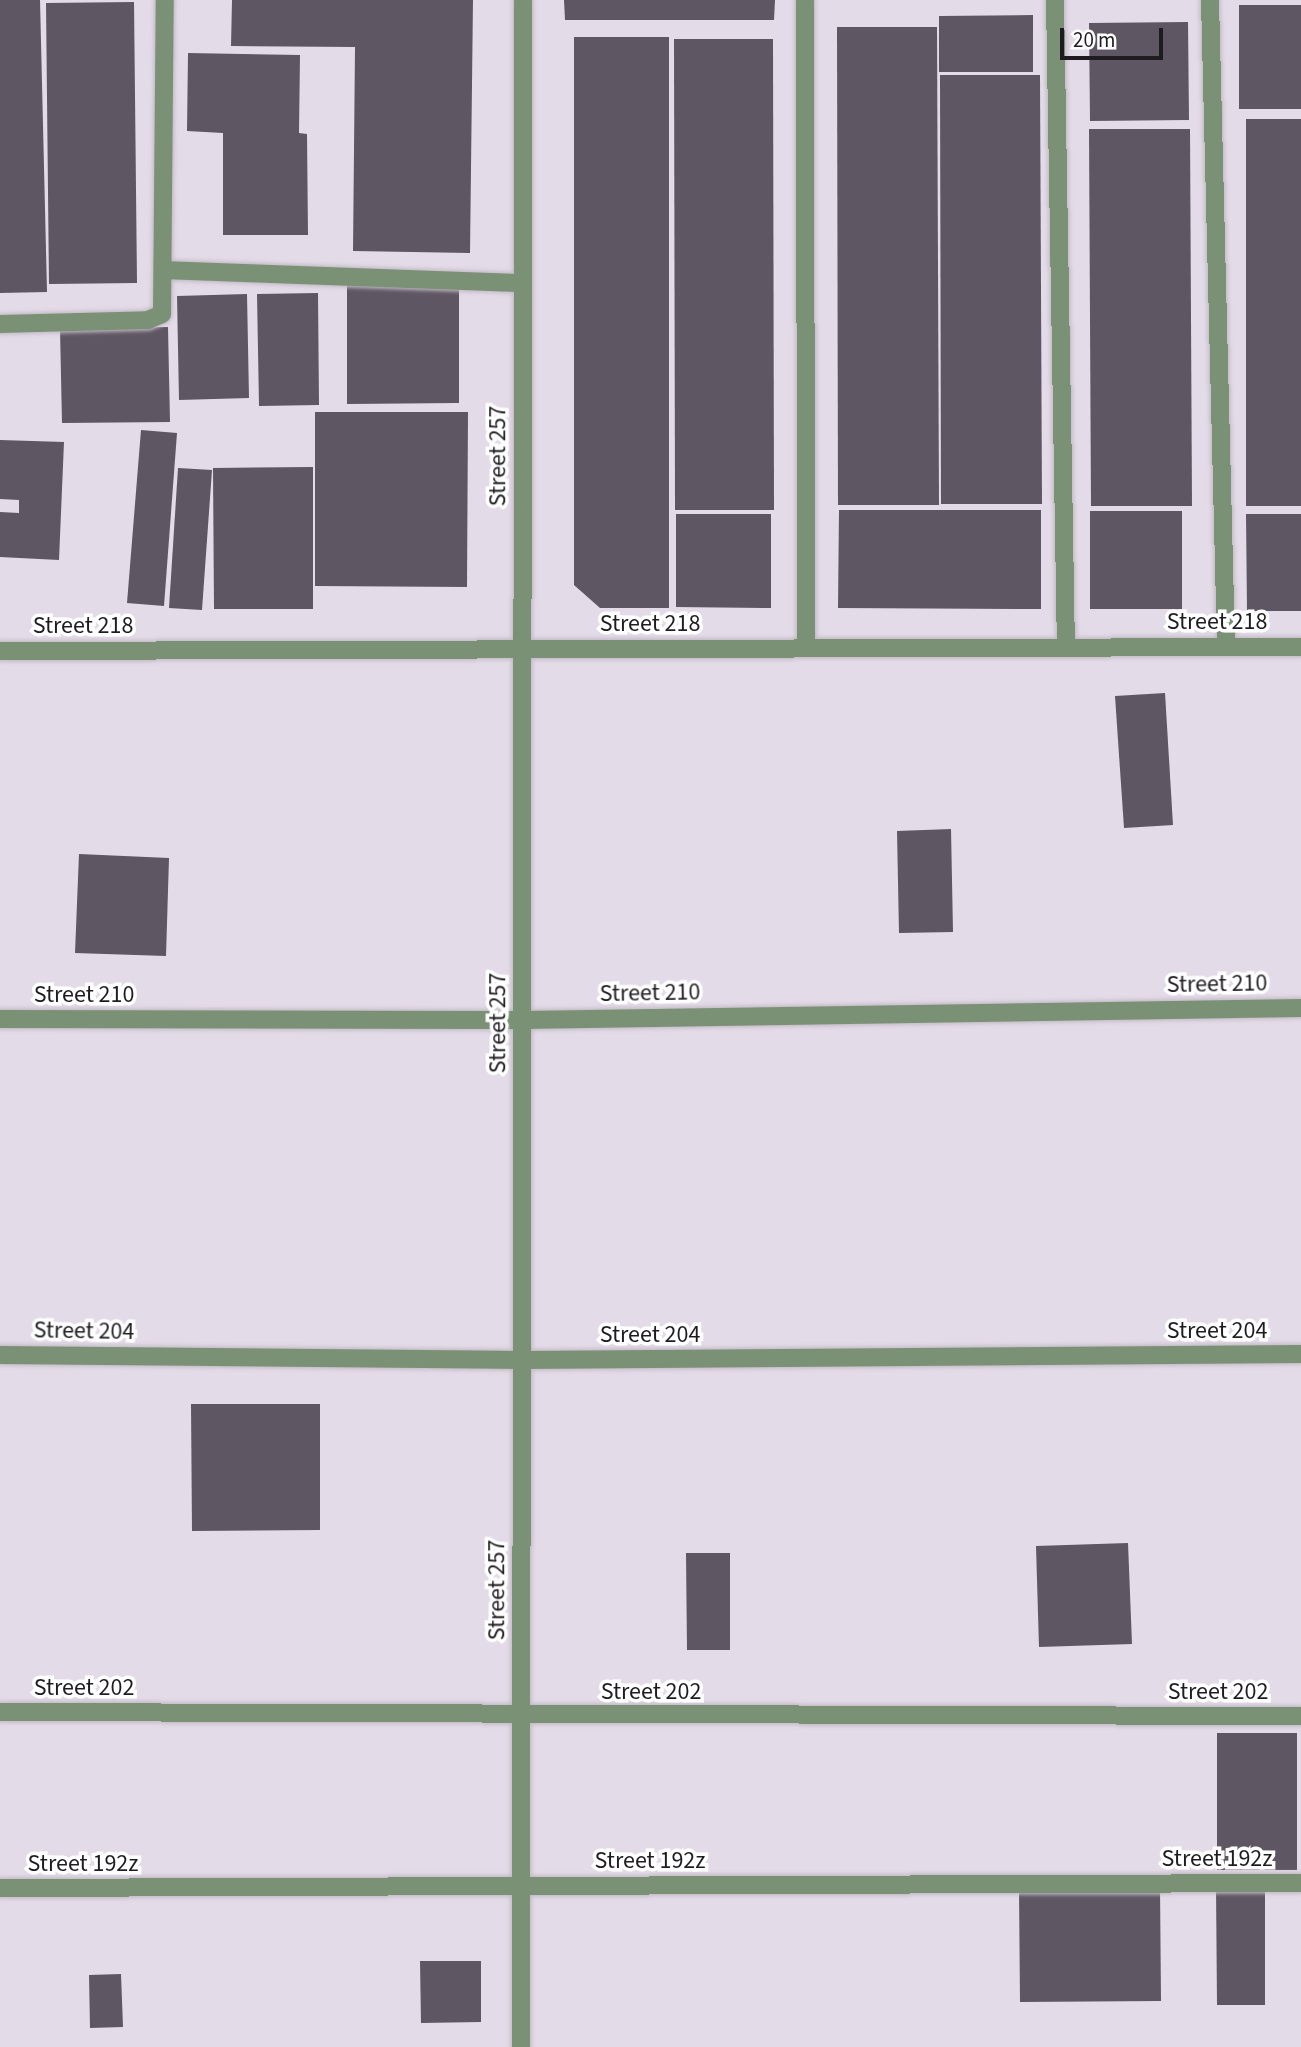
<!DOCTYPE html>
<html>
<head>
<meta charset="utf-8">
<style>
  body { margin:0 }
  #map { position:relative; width:1301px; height:2047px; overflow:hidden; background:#e4dbe8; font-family:"Source Sans 3",sans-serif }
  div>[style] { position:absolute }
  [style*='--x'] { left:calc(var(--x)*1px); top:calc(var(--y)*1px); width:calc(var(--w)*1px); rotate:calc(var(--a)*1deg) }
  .building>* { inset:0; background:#5e5662 }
  .roads { filter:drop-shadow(0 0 2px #c1b9c4) drop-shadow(0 0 2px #c1b9c4) }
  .lane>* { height:18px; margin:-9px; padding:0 9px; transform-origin:9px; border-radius:9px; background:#7a9176 }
  .street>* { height:18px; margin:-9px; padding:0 9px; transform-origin:9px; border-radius:9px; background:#7a9176 }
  span { translate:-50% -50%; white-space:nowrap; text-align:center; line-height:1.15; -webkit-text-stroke:7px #fff; paint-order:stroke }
  .street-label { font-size:24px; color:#1f1c21 }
  .scale { position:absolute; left:1060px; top:28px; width:103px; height:32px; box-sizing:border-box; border:4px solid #1f1c21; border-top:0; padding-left:9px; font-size:21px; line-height:24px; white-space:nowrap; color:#1f1c21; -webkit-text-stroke:5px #fff; paint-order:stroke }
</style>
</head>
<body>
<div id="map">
  <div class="building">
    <i style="clip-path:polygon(0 0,40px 0,47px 292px,0 293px)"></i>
    <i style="clip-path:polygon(232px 0,473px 0,470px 253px,353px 251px,355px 47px,231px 46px)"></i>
    <i style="clip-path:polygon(564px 0,775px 0,774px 20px,565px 20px)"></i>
    <i style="clip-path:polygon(134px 2px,137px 283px,49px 284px,46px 3px)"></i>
    <i style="clip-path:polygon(1239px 5px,1301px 5px,1301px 109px,1239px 109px)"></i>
    <i style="clip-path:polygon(1033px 15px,1033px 72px,939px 72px,939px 16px)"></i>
    <i style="clip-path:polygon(1188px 22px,1189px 120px,1090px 121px,1089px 23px)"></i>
    <i style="clip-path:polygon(837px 27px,937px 27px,939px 505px,838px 505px)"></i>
    <i style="clip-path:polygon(574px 37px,669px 37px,669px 608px,600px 608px,574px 585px)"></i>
    <i style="clip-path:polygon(674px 39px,773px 39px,774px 510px,675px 510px)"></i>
    <i style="clip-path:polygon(188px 53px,300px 55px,299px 133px,307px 134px,308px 235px,223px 235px,223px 133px,187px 131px)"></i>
    <i style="clip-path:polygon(940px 75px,1040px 75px,1042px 504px,941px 504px)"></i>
    <i style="clip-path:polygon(1246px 119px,1301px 119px,1301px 506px,1246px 506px)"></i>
    <i style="clip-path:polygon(1089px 129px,1190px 129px,1192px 506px,1091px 506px)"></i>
    <i style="clip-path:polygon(347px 285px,459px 286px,459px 403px,347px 404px)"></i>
    <i style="clip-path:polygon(318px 293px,319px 405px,259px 406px,257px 294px)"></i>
    <i style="clip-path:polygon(247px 294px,249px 398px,179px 400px,177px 296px)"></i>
    <i style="clip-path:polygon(168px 327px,170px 422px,62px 423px,60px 329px)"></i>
    <i style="clip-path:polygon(315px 412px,468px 412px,467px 587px,315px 586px)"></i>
    <i style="clip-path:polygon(141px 430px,177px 433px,164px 606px,127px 603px)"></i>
    <i style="clip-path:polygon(0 440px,64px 442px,59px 560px,0 557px,0 512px,19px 513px,19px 500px,0 499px)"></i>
    <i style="clip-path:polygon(313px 467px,313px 609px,214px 609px,213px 468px)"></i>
    <i style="clip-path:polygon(178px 468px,212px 470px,202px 610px,169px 608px)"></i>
    <i style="clip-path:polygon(839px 510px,1041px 510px,1041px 609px,838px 608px)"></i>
    <i style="clip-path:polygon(1090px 511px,1182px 511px,1182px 609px,1090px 609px)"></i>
    <i style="clip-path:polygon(676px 514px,771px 514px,771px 608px,676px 607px)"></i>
    <i style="clip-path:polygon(1246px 514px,1301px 514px,1301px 611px,1247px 611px)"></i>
    <i style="clip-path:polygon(1165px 693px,1173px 825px,1124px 828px,1115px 696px)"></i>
    <i style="clip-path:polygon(951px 829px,953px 932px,899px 933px,897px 831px)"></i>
    <i style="clip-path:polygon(79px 854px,169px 858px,166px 956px,75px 953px)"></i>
    <i style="clip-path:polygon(191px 1404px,320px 1404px,320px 1530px,192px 1531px)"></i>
    <i style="clip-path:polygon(1128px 1543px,1132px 1644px,1039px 1647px,1036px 1546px)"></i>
    <i style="clip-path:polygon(686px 1553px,730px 1553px,730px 1650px,687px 1650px)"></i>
    <i style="clip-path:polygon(1217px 1733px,1297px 1733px,1297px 1870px,1217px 1870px)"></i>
    <i style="clip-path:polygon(1216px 1886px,1265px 1886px,1265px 2005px,1217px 2005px)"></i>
    <i style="clip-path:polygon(1160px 1888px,1161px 2001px,1020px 2002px,1019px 1889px)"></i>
    <i style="clip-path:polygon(420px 1961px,481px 1961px,481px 2022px,421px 2023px)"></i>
    <i style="clip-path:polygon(121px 1974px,123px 2027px,90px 2028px,89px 1975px)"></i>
  </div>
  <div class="roads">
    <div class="lane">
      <i style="--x:0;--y:1888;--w:1301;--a:-0.22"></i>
    </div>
    <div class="street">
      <i style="--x:805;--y:0;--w:648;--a:89.91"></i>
      <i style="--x:1055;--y:0;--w:647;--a:89.03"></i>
      <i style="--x:1210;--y:0;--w:647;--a:88.58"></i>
      <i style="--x:164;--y:270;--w:359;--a:2.1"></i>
      <i style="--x:0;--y:324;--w:148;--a:-1.5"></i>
      <i style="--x:148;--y:320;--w:15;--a:-23"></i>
      <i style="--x:162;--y:314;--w:314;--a:-89.5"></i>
      <i style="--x:0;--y:651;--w:1301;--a:-0.18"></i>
      <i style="--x:0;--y:1019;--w:523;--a:0.11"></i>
      <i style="--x:523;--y:1020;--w:778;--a:-0.88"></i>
      <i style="--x:0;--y:1355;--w:522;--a:0.55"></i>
      <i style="--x:522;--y:1360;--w:779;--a:-0.44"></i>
      <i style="--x:0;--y:1712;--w:1301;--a:0.18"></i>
      <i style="--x:521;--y:2047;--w:2047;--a:-89.94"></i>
    </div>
  </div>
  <div class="street-label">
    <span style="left:498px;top:456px;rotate:-90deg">Street 257</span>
    <span style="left:1217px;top:622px">Street 218</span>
    <span style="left:650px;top:624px">Street 218</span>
    <span style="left:83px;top:626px">Street 218</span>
    <span style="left:1217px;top:984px;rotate:-1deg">Street 210</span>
    <span style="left:650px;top:993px;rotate:-1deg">Street 210</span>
    <span style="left:84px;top:995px">Street 210</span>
    <span style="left:498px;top:1023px;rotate:-90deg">Street 257</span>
    <span style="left:84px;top:1331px;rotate:1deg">Street 204</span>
    <span style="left:1217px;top:1331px">Street 204</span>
    <span style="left:650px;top:1335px">Street 204</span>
    <span style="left:497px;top:1590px;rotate:-90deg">Street 257</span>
    <span style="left:84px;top:1688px">Street 202</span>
    <span style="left:651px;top:1692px">Street 202</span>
    <span style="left:1218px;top:1692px">Street 202</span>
    <span style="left:1217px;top:1859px">Street 192z</span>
    <span style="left:650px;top:1861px">Street 192z</span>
    <span style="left:83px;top:1864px">Street 192z</span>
  </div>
  <div class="scale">20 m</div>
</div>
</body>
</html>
